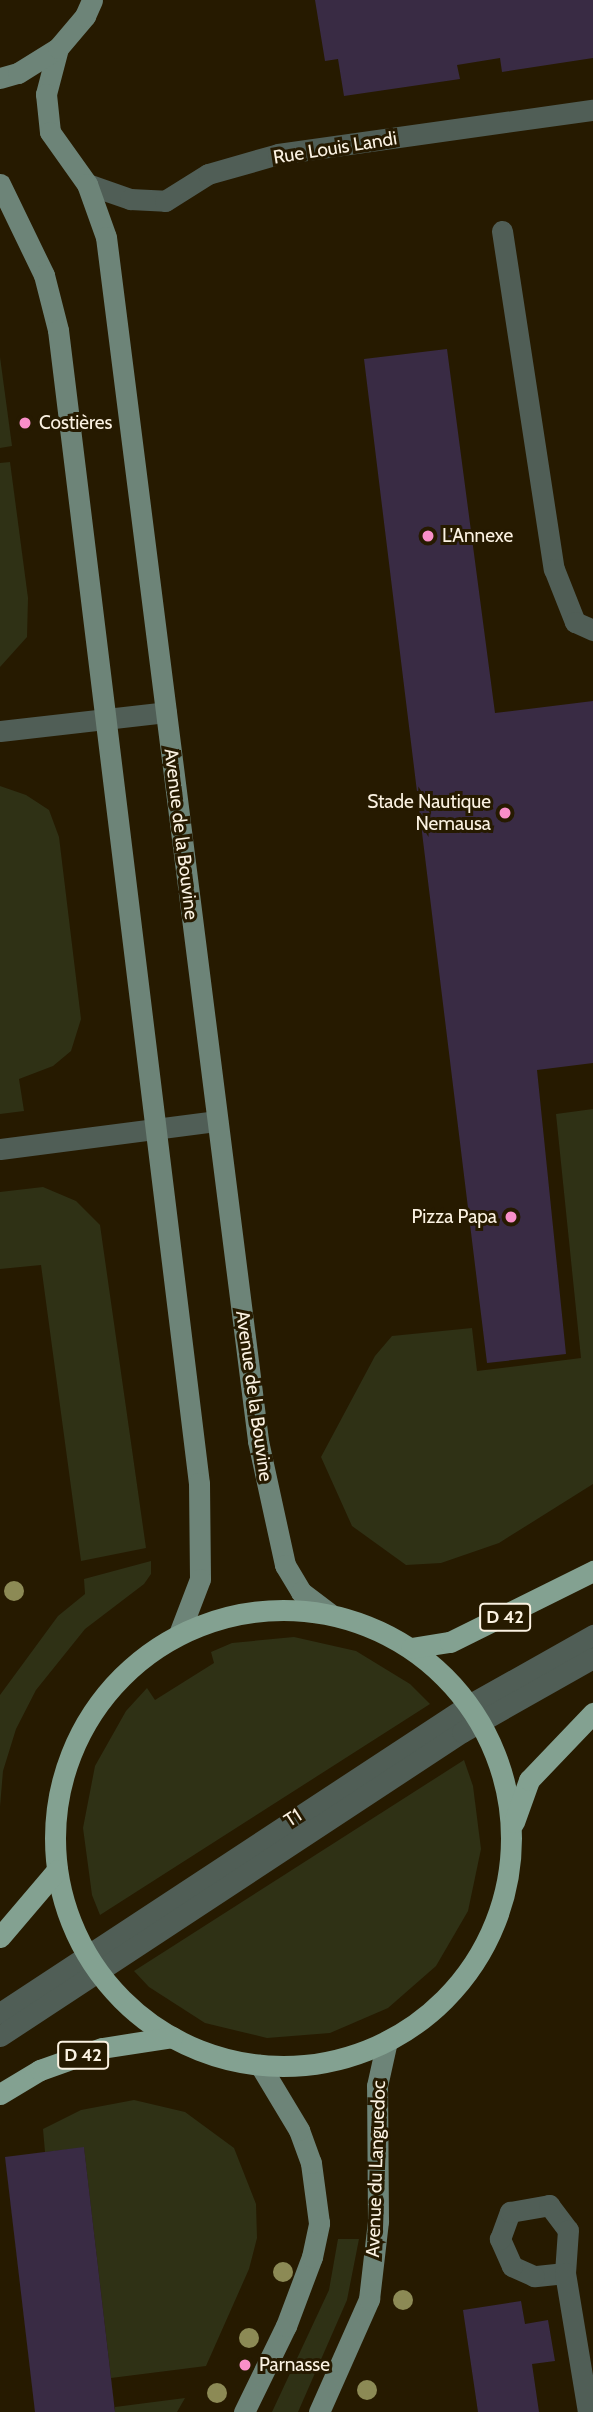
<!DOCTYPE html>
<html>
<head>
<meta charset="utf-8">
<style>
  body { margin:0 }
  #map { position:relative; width:593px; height:2412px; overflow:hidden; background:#261a00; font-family:Cabin,sans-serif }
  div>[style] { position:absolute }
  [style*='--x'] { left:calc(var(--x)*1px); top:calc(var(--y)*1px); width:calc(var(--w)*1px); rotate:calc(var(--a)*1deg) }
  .green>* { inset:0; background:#2f3115 }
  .building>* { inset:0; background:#392b44 }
  .lane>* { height:21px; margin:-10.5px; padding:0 10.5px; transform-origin:10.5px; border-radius:10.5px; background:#505e56 }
  .street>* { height:21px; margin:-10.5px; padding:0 10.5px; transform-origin:10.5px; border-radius:10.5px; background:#505e56 }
  .secondary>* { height:21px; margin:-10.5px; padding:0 10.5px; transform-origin:10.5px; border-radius:10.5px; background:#6d8478 }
  .primary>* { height:21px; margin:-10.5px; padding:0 10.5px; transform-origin:10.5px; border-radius:10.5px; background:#83a191 }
  .primary>.ring { margin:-10.5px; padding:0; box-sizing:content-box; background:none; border:21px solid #83a191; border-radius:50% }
  .trees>* { width:20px; height:20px; margin:-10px; border-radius:50%; background:#8c8a55 }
  .dots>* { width:19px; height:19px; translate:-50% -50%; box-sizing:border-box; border:4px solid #261a00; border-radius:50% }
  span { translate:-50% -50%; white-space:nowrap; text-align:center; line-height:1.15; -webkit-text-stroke:6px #261a00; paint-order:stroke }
  .shield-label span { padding:2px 5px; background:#261a00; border:2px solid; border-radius:5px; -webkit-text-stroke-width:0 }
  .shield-label { font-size:18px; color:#fbf2e2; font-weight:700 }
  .street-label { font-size:19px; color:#fbf2e2 }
  .poi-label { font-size:19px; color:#fbf2e2 }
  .left { translate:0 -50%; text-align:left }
  .right { translate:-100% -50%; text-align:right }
</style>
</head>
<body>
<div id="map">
  <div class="green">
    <i style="clip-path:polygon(0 357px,12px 446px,0 448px)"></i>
    <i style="clip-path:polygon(10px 462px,28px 598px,27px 637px,0 667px,0 463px)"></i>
    <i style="clip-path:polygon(0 786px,26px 795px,49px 810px,59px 837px,81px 1019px,71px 1051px,53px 1066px,19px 1079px,24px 1111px,0 1114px)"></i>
    <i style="clip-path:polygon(593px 1109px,593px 1484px,499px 1543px,441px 1563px,406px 1565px,352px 1526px,321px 1457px,375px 1356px,392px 1336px,472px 1328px,477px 1371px,581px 1358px,556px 1114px)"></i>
    <i style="clip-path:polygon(43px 1187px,76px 1201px,100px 1225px,146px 1548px,81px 1561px,41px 1265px,0 1269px,0 1192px)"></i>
    <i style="clip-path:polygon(151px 1561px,151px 1574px,144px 1584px,85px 1629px,36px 1690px,16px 1729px,3px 1771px,0 1807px,0 1695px,58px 1616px,85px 1594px,84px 1579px)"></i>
    <i style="clip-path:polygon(294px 1637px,356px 1651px,410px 1684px,430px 1704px,100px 1915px,92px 1895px,83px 1828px,95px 1766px,126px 1711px,147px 1688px,155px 1700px,214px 1663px,211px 1652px,232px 1643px)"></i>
    <i style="clip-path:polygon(464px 1760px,473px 1786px,481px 1849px,468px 1911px,436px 1966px,388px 2008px,330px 2033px,267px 2038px,205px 2023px,149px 1987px,134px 1971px)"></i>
    <i style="clip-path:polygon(134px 2100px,185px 2112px,234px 2148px,256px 2204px,257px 2238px,249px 2269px,206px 2366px,111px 2378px,84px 2148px,45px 2152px,43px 2129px,81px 2110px)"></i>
    <i style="clip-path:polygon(338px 2239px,359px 2239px,347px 2300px,298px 2412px,272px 2412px,329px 2290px)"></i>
    <i style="clip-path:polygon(185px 2398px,177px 2412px,115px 2412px,115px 2407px)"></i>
  </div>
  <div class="building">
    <i style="clip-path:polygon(315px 0,593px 0,593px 58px,502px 72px,500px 58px,457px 65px,460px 79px,344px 96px,338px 59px,325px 61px)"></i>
    <i style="clip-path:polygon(447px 349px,495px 713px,593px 701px,593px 1063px,537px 1070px,566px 1354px,487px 1363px,364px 359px)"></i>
    <i style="clip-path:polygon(84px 2147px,115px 2412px,35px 2412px,5px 2157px)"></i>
    <i style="clip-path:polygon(521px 2301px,525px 2324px,548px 2320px,555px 2361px,532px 2364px,539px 2412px,478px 2412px,463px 2310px)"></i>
  </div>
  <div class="lane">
    <i style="--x:502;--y:231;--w:342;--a:81.3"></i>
    <i style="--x:554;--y:569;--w:57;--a:68.4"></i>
    <i style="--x:575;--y:622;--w:20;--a:24"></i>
    <i style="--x:0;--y:731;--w:167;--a:-6.5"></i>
    <i style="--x:0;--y:1149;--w:219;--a:-7.4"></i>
    <i style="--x:0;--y:2013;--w:559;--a:-33.32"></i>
    <i style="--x:467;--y:1706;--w:145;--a:-29.4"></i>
    <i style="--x:0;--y:2036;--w:553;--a:-33.35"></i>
    <i style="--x:462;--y:1732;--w:150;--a:-29.5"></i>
    <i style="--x:565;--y:2273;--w:31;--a:174"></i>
    <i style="--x:534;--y:2276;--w:24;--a:-156"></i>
    <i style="--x:512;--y:2266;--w:30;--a:-114"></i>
    <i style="--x:500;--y:2239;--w:29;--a:-70"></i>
    <i style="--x:510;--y:2212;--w:40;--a:-10"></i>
    <i style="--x:549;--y:2205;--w:31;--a:53"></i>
    <i style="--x:568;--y:2230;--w:43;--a:94"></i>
    <i style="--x:565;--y:2273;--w:141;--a:80.6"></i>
  </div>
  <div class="street">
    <i style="--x:87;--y:184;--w:46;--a:19.2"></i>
    <i style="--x:130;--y:199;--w:35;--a:3"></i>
    <i style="--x:165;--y:201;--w:51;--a:-32.1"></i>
    <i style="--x:208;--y:174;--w:73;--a:-15.9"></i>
    <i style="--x:278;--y:154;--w:318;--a:-8"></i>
  </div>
  <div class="secondary">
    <i style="--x:58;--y:48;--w:48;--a:104.6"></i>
    <i style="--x:46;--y:94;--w:38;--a:84"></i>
    <i style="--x:50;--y:132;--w:64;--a:54.6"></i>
    <i style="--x:87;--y:184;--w:56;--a:70.3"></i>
    <i style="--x:106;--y:237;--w:1214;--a:82.8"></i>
    <i style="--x:258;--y:1441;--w:127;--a:77.7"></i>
    <i style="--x:285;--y:1565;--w:31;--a:59"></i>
    <i style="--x:301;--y:1592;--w:36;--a:37"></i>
    <i style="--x:0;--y:78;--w:19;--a:-16"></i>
    <i style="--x:18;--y:73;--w:47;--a:-32"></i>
    <i style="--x:58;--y:48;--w:42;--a:-49.8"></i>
    <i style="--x:85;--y:16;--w:17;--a:-66"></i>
    <i style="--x:0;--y:184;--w:101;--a:64.2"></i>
    <i style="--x:44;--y:275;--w:57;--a:75.7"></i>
    <i style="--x:58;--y:330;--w:1162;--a:83.03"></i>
    <i style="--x:199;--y:1483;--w:96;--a:89.4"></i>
    <i style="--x:200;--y:1579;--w:59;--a:110.9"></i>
    <i style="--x:244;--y:2412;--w:96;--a:-64"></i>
    <i style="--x:286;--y:2326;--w:74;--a:-69.4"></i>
    <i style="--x:312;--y:2257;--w:35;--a:-78"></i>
    <i style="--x:319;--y:2223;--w:61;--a:-97.6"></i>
    <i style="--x:311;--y:2163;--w:35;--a:-110"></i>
    <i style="--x:299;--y:2130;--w:76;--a:-121"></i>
    <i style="--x:319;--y:2412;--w:124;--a:-66.1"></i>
    <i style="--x:369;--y:2299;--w:79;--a:-83.4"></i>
    <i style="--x:378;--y:2221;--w:135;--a:-90.4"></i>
    <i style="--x:377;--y:2086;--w:46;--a:-77.5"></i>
  </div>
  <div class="primary">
    <i class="ring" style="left:55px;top:1610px;width:435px;height:435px"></i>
    <i style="--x:411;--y:1648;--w:39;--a:-9"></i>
    <i style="--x:450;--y:1642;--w:160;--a:-26.4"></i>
    <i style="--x:514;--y:1822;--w:45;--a:-70.3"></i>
    <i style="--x:529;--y:1780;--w:93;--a:-46.3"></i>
    <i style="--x:0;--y:1937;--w:88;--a:-49.6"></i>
    <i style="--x:0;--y:2094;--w:47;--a:-31"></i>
    <i style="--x:40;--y:2070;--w:66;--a:-19.5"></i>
    <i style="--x:102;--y:2048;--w:71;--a:-8.9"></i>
  </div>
  <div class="trees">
    <i style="left:14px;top:1591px"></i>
    <i style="left:283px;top:2272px"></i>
    <i style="left:403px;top:2300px"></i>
    <i style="left:249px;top:2338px"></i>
    <i style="left:367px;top:2390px"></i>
    <i style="left:217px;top:2393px"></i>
  </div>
  <div class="dots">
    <i style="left:25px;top:423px;background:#f98fc9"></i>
    <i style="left:428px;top:536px;background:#f98fc9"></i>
    <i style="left:505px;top:813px;background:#f98fc9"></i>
    <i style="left:511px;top:1217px;background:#f98fc9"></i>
    <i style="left:245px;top:2365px;background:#f98fc9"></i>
  </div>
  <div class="shield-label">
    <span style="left:505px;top:1617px">D 42</span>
    <span style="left:83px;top:2055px">D 42</span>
  </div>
  <div class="street-label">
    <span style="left:335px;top:148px;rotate:-9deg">Rue Louis Landi</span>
    <span style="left:181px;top:834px;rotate:83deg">Avenue de la Bouvine</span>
    <span style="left:254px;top:1396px;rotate:82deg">Avenue de la Bouvine</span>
    <span style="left:293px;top:1818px;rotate:-33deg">T1</span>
    <span style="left:376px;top:2169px;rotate:-88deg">Avenue du Languedoc</span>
  </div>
  <div class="poi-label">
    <span class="left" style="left:39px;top:423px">Costières</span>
    <span class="left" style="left:442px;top:536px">L'Annexe</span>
    <span class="right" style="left:491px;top:813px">Stade Nautique<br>Nemausa</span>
    <span class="right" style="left:497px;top:1217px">Pizza Papa</span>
    <span class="left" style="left:259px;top:2365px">Parnasse</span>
  </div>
</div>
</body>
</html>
